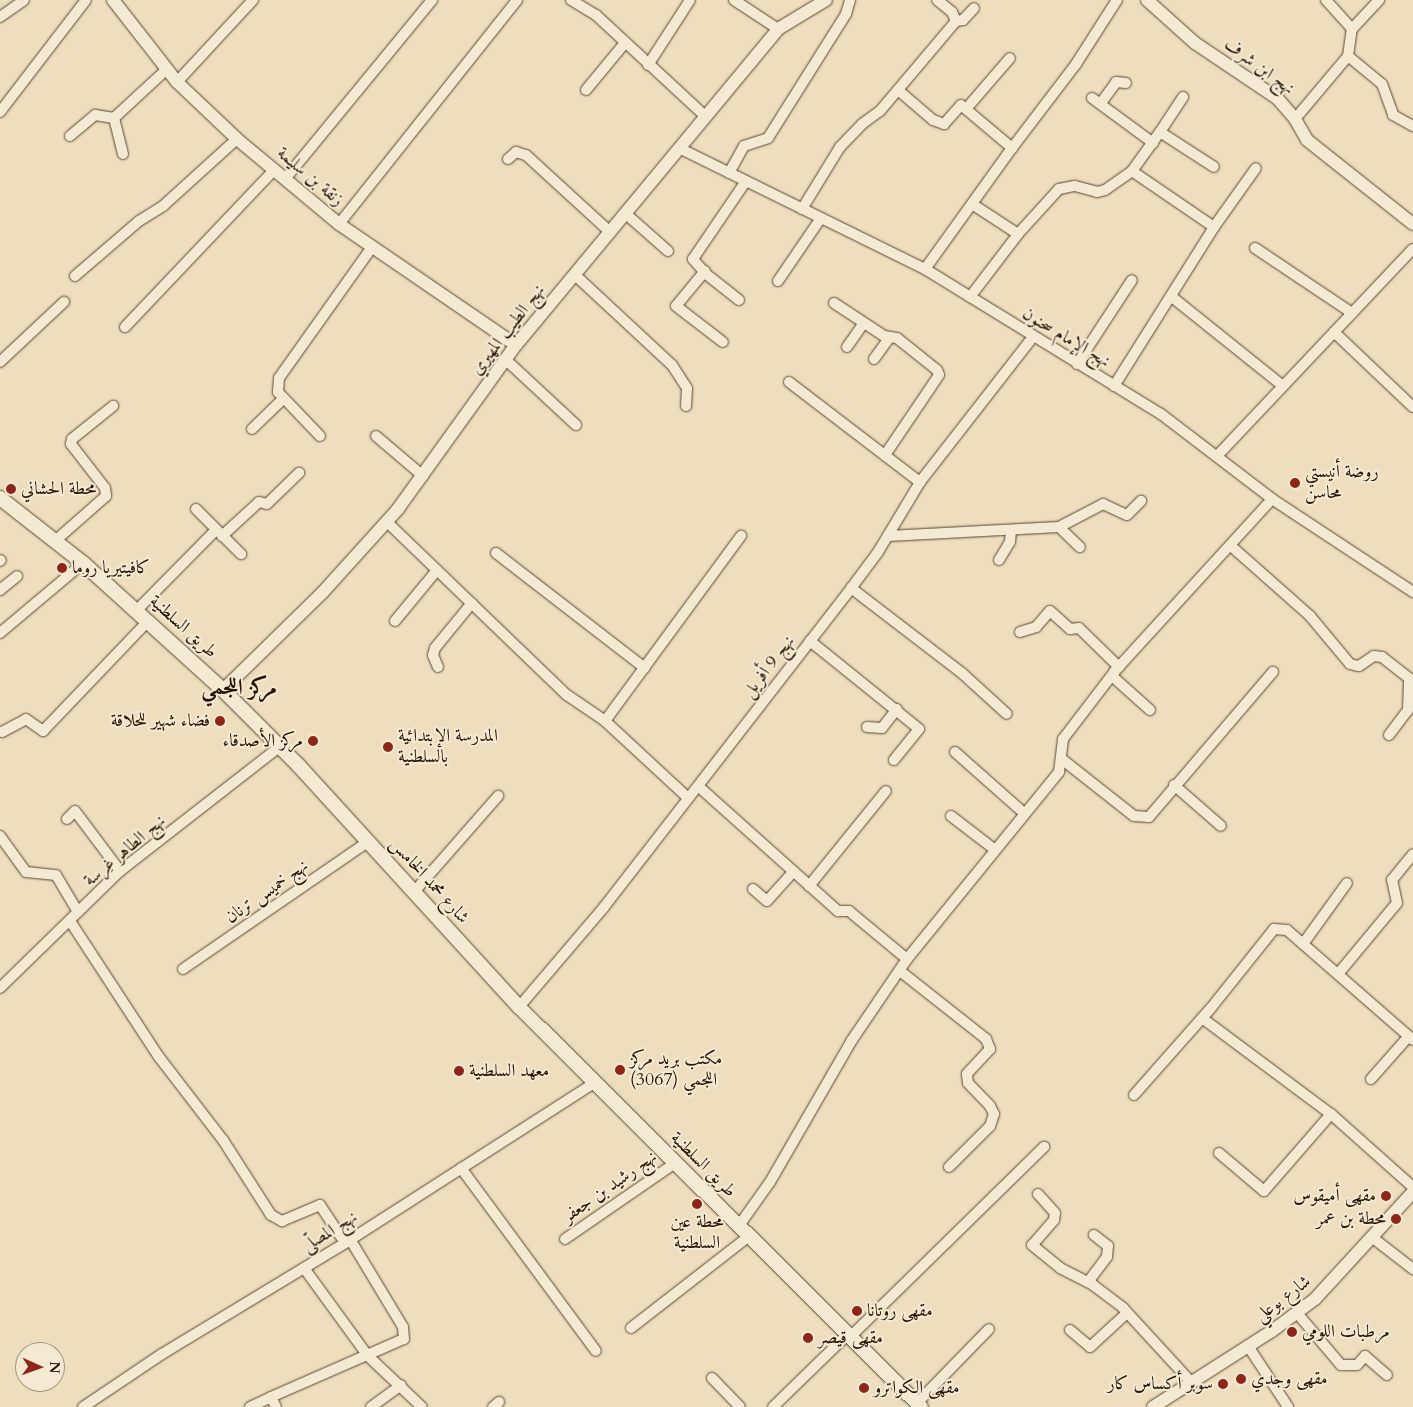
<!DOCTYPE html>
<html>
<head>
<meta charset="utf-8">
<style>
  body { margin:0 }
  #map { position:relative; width:1413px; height:1407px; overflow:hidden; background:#eedebd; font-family:Cardo,Amiri,serif }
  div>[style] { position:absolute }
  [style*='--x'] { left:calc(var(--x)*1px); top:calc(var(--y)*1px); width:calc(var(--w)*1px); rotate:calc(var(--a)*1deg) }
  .roads { filter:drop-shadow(0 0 1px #58462f) drop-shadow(0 0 1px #58462f) }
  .minor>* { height:10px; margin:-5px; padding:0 5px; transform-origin:5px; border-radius:5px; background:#f4ead4 }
  .tertiary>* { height:12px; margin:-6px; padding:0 6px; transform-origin:6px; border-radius:6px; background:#f4ead4 }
  .secondary>* { height:14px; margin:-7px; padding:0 7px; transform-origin:7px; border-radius:7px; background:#f4ead4 }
  .dots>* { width:14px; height:14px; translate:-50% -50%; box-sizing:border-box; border:2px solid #f4ead4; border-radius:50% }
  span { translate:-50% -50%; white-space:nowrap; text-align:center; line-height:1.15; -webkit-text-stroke:4px #f4ead4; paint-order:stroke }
  .street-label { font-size:18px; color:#261300 }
  .poi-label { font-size:18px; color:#261300 }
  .left { translate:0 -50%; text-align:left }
  .right { translate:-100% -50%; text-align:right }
  .district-label { font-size:22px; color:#261300; font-weight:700 }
  .north { position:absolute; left:15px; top:1342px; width:50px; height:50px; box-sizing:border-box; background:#f4ead4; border:1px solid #a2947f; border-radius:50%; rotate:92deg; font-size:14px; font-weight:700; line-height:20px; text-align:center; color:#261300 }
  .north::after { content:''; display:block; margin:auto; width:18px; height:22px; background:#8f2418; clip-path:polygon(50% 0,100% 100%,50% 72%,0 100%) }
</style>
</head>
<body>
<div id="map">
  <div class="roads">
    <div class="minor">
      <i style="--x:571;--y:0;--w:29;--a:31"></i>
      <i style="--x:596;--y:15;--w:149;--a:42.8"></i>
      <i style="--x:734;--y:0;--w:53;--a:33.4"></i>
      <i style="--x:1326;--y:0;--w:39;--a:48"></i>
      <i style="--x:0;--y:17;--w:29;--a:-35"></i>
      <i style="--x:956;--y:21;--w:7;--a:-8"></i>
      <i style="--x:963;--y:20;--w:16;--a:-47"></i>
      <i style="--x:1348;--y:56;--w:44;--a:39.5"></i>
      <i style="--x:1382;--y:84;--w:33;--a:70"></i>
      <i style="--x:1393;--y:115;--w:23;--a:29"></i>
      <i style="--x:648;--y:65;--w:77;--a:-57.1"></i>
      <i style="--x:177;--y:82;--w:112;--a:-47.2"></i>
      <i style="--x:586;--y:90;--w:60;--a:-50.4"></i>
      <i style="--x:898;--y:90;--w:46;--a:40.6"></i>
      <i style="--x:933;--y:120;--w:12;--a:20"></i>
      <i style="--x:944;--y:124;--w:25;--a:-48"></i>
      <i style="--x:961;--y:105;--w:67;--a:40.1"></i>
      <i style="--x:1012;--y:148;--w:106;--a:-52.7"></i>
      <i style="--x:1076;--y:64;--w:76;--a:-57.4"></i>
      <i style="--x:1092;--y:98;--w:76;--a:36.4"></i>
      <i style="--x:1101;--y:103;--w:26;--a:-54"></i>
      <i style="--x:1116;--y:82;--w:10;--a:6"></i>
      <i style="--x:966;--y:109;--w:67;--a:-49.2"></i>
      <i style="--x:0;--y:112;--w:141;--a:-52.5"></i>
      <i style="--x:1295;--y:119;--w:82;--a:-49.9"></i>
      <i style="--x:1348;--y:56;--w:27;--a:-82"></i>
      <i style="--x:1352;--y:29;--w:40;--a:-47"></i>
      <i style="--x:1160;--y:132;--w:42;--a:-56.7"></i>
      <i style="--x:70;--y:136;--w:33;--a:-40"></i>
      <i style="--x:95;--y:115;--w:19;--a:9"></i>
      <i style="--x:679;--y:148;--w:274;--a:26.2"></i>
      <i style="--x:925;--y:269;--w:277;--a:31.6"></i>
      <i style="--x:1161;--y:414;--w:140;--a:37.4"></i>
      <i style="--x:1272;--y:499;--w:169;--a:33.4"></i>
      <i style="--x:123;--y:154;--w:37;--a:-104"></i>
      <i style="--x:114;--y:118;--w:72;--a:-42.8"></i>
      <i style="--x:508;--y:159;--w:11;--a:-41"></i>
      <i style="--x:516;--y:152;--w:10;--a:17"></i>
      <i style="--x:526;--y:155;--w:114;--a:42.5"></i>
      <i style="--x:729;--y:173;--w:31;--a:-61"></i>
      <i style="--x:744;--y:146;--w:25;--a:-18"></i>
      <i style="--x:768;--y:138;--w:146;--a:-57.8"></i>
      <i style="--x:846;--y:14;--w:15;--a:-74"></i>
      <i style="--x:285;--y:179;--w:232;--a:-50.6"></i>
      <i style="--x:972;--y:204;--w:55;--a:33.1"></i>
      <i style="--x:802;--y:209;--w:73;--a:-58.5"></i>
      <i style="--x:840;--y:147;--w:32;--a:-46"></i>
      <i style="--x:862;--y:124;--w:22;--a:-36"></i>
      <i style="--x:880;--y:111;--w:118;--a:-49.8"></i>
      <i style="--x:956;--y:21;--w:10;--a:-114"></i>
      <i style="--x:952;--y:12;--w:19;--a:-141"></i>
      <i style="--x:626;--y:214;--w:56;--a:41.4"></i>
      <i style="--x:339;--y:224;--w:286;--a:-51.5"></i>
      <i style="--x:1214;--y:227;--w:72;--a:-54.6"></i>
      <i style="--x:1255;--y:248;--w:117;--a:33.8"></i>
      <i style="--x:925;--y:269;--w:149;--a:-54.3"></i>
      <i style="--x:705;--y:271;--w:45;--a:129.6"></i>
      <i style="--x:676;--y:306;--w:59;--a:37.5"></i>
      <i style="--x:574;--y:274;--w:134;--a:42.9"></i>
      <i style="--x:672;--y:365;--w:27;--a:57"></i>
      <i style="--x:687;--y:388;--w:18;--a:93"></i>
      <i style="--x:75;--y:276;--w:84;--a:-40.7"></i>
      <i style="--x:139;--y:221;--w:28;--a:-32"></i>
      <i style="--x:163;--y:206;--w:100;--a:-42.2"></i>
      <i style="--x:778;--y:281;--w:76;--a:-55.7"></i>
      <i style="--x:970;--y:297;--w:79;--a:-52.7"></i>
      <i style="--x:1018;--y:234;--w:61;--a:-47.7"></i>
      <i style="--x:1059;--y:189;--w:16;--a:-11"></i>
      <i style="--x:1075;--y:186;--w:23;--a:15"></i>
      <i style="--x:1097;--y:192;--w:8;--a:-14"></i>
      <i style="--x:1105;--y:190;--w:33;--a:-35"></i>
      <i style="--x:1132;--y:171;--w:48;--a:-54.3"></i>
      <i style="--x:1160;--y:132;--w:64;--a:32.9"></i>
      <i style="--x:1172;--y:297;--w:142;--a:38.7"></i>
      <i style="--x:739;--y:300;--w:42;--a:-141.8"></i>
      <i style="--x:706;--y:274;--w:20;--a:-131"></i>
      <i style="--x:693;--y:259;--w:94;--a:-55.8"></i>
      <i style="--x:834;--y:303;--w:60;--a:33.4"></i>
      <i style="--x:884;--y:336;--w:13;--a:9"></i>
      <i style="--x:897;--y:338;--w:51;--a:38.7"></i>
      <i style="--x:937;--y:370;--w:5;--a:68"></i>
      <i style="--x:939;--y:375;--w:97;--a:124"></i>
      <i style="--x:125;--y:327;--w:216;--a:-46.5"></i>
      <i style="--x:1334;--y:332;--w:109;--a:43.5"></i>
      <i style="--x:847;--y:347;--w:29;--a:-55"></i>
      <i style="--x:505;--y:359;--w:97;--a:42.9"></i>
      <i style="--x:874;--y:359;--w:27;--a:-54"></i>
      <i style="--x:0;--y:362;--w:88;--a:-43.2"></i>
      <i style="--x:1077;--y:364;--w:100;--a:-56.8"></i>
      <i style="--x:789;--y:382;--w:165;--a:37.4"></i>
      <i style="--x:1114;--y:386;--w:188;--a:-57.8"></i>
      <i style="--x:1214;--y:227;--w:99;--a:-145.7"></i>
      <i style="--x:252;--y:429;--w:43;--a:-44.1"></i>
      <i style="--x:320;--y:436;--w:61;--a:-133.7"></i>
      <i style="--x:278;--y:392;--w:14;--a:-86"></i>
      <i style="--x:279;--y:378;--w:161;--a:-54.6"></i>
      <i style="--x:376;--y:436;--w:62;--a:40.4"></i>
      <i style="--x:1217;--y:456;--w:285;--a:-46.6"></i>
      <i style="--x:196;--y:509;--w:64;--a:45"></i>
      <i style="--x:387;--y:522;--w:250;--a:43.9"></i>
      <i style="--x:567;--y:695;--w:46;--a:34.4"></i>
      <i style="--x:605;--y:721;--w:112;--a:42.8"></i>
      <i style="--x:1059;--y:527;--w:29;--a:44"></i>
      <i style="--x:222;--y:536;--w:50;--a:-42.6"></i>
      <i style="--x:259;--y:502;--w:8;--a:14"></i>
      <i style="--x:267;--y:504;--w:45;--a:-44.1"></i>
      <i style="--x:888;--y:536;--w:171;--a:-3"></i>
      <i style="--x:1059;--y:527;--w:50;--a:-27.6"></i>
      <i style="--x:1103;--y:504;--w:26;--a:25"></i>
      <i style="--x:1127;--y:515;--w:20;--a:-45"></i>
      <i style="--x:55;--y:541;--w:68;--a:-41.4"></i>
      <i style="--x:106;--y:496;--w:8;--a:-97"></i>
      <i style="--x:105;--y:488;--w:56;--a:-127.7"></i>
      <i style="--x:71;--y:444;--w:5;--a:-79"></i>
      <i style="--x:72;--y:439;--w:53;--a:-38.8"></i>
      <i style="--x:1231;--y:546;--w:106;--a:41.5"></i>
      <i style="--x:1310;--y:616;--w:62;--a:50.2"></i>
      <i style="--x:1350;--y:664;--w:9;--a:13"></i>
      <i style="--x:1359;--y:666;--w:18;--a:-34"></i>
      <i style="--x:1374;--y:656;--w:8;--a:7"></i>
      <i style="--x:1382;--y:657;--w:39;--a:38"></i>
      <i style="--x:496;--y:553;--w:188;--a:37.7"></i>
      <i style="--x:999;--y:560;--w:21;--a:-59"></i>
      <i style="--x:1010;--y:542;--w:12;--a:-85"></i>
      <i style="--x:0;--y:561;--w:1;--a:-45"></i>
      <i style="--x:851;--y:588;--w:141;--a:37.5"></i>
      <i style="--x:963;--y:674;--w:59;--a:42.3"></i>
      <i style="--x:0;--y:590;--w:22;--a:-39"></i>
      <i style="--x:137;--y:610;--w:112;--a:-45.4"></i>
      <i style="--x:395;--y:621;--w:66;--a:-50.5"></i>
      <i style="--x:1020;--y:632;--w:17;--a:-17"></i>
      <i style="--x:1036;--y:627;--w:21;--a:-49"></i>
      <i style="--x:1050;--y:611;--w:27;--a:42"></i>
      <i style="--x:1070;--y:629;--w:9;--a:-6"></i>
      <i style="--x:1079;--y:628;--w:56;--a:44.3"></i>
      <i style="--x:0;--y:633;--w:109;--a:-40.1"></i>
      <i style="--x:810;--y:641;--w:140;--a:38.9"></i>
      <i style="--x:919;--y:729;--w:40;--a:129"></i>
      <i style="--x:438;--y:667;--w:13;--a:-113"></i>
      <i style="--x:433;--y:655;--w:7;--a:-74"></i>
      <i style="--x:435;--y:648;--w:58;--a:-50.6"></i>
      <i style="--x:1112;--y:676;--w:51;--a:41.8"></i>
      <i style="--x:605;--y:721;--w:230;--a:-53.7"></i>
      <i style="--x:867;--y:727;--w:15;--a:4"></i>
      <i style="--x:882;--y:728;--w:24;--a:-52"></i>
      <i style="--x:2;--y:732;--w:27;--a:-28"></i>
      <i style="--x:26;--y:719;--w:21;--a:35"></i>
      <i style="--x:43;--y:731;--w:153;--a:-46.3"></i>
      <i style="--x:1389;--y:735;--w:31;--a:-53"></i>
      <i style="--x:1408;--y:710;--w:30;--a:-88"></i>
      <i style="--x:955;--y:752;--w:92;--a:41.5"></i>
      <i style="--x:1063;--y:760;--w:90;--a:38.3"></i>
      <i style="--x:1134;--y:816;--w:15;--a:4"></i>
      <i style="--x:1149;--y:817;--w:191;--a:-49.5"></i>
      <i style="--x:1174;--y:785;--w:62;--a:41.1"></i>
      <i style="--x:698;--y:786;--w:188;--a:41.8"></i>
      <i style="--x:838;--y:911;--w:11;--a:0"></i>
      <i style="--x:849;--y:911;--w:75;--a:39.6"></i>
      <i style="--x:951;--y:816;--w:54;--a:37.5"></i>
      <i style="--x:67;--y:819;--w:11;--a:-45"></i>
      <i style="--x:75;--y:811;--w:75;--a:53.1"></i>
      <i style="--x:0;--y:836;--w:44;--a:54.2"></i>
      <i style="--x:26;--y:872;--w:30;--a:6"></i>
      <i style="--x:56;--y:875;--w:43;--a:59.3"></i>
      <i style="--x:809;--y:886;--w:122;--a:-51"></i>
      <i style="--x:753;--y:889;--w:18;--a:41"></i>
      <i style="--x:767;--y:901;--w:39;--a:-48"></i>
      <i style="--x:414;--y:892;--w:128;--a:-48.8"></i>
      <i style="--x:70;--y:921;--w:163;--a:56.8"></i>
      <i style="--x:159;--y:1057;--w:105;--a:52.4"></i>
      <i style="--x:223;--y:1140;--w:89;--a:57.4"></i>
      <i style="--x:271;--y:1215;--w:13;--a:29"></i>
      <i style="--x:282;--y:1221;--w:41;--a:-22.8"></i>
      <i style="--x:320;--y:1205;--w:45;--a:56.7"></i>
      <i style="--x:1303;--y:944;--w:75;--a:-54.2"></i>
      <i style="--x:183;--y:969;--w:226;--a:-34.5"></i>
      <i style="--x:900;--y:971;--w:110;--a:38.3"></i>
      <i style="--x:986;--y:1039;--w:11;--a:68"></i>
      <i style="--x:990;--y:1049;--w:34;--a:133"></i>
      <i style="--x:967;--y:1074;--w:9;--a:84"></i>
      <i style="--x:968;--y:1083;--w:32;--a:46"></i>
      <i style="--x:990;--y:1106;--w:9;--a:63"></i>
      <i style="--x:994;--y:1114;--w:13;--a:108"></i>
      <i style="--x:990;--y:1126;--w:58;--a:135"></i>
      <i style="--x:1338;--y:974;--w:92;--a:-50.3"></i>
      <i style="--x:1397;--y:903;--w:24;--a:-102"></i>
      <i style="--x:1392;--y:880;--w:33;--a:-51"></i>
      <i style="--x:0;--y:988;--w:168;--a:-44.3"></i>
      <i style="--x:120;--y:871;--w:202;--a:-37.9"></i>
      <i style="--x:519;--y:1007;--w:131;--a:-49.6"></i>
      <i style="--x:604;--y:907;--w:405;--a:-52.2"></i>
      <i style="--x:852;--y:587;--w:44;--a:-53.4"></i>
      <i style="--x:878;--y:552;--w:82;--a:-59"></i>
      <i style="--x:920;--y:482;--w:184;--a:-52.1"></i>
      <i style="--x:1202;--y:1018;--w:161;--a:36.7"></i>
      <i style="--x:1331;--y:1114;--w:110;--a:41.7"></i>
      <i style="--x:1371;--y:1079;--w:57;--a:-48.5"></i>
      <i style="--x:1134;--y:1095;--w:116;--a:-48.5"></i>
      <i style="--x:1211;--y:1008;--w:101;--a:-51.4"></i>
      <i style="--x:1274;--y:929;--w:13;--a:4"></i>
      <i style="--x:1287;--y:930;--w:167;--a:41.1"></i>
      <i style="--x:1219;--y:1153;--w:59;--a:40.2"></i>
      <i style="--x:1264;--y:1191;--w:102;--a:-49"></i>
      <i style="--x:461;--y:1168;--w:227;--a:53.6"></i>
      <i style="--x:1038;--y:1194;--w:25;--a:48"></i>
      <i style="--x:1055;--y:1213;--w:7;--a:98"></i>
      <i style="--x:1054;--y:1220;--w:33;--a:131"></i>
      <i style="--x:1032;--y:1245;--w:36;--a:39"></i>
      <i style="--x:1060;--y:1268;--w:37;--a:27"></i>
      <i style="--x:1093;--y:1285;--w:38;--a:37"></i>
      <i style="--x:1123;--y:1308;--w:100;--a:47.4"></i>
      <i style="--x:738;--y:1227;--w:55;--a:-54.6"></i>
      <i style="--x:770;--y:1182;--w:164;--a:-60"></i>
      <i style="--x:852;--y:1040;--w:98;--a:-55.8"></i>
      <i style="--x:907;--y:959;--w:241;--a:-50.9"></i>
      <i style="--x:1059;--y:772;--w:33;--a:-83"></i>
      <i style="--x:1063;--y:739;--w:86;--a:-52.6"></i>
      <i style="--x:1115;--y:671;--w:233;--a:-47.6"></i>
      <i style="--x:1373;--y:1238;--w:51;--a:37.8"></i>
      <i style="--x:565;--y:1239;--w:134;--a:-34.6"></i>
      <i style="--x:304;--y:1268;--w:109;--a:54"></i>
      <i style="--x:368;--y:1356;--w:74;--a:43.4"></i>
      <i style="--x:1088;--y:1282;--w:31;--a:-53"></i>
      <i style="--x:1107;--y:1257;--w:11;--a:-85"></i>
      <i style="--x:1108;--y:1246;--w:18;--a:-142"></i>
      <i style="--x:1297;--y:1313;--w:68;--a:49.8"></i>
      <i style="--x:1341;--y:1365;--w:16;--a:0"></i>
      <i style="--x:1357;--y:1365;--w:12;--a:-48"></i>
      <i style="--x:1365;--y:1356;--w:29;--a:41"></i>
      <i style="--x:631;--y:1328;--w:148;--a:-37.9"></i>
      <i style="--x:1070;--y:1330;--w:26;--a:40"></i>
      <i style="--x:1090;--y:1347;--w:50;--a:-42.6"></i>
      <i style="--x:850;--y:1337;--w:272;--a:-44.4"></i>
      <i style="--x:1248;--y:1346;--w:73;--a:56.7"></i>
      <i style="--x:712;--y:1378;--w:40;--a:46"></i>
      <i style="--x:917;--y:1403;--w:103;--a:-45.8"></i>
      <i style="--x:83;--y:1407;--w:95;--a:-33.9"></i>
      <i style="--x:162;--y:1354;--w:214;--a:-31.2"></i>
      <i style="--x:345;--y:1243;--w:296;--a:-32.7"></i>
      <i style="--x:250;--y:1407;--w:23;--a:-25"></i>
      <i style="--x:276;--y:1407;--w:11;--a:-117"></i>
      <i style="--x:271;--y:1397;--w:145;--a:-23.6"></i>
      <i style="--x:404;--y:1339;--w:12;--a:-95"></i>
      <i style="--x:403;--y:1327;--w:103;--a:-121.1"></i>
      <i style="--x:371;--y:1407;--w:37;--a:-36"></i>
      <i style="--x:493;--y:1407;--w:8;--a:-40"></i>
      <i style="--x:773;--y:1407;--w:103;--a:-44.2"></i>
    </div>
    <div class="tertiary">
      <i style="--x:113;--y:0;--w:104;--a:52"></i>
      <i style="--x:177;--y:82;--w:83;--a:43.5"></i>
      <i style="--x:237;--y:139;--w:133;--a:39.8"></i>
      <i style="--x:339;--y:224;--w:214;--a:34.4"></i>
      <i style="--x:1147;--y:0;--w:64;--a:41.9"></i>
      <i style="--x:1195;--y:43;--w:99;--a:33.9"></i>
      <i style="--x:1277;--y:98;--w:28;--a:49"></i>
      <i style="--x:1295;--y:119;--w:24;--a:60"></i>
      <i style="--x:1307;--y:140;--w:135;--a:38.4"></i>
      <i style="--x:223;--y:690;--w:140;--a:-44.4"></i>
      <i style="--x:323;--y:592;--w:112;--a:-47.9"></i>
      <i style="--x:398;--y:509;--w:202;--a:-54.3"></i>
      <i style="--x:516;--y:345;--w:410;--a:-50.3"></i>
      <i style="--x:778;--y:29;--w:56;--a:-31.1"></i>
      <i style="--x:1153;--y:1407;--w:141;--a:-32.6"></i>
      <i style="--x:1272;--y:1331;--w:54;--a:-36.7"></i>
      <i style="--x:1315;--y:1299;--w:145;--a:-47.5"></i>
    </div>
    <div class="secondary">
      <i style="--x:0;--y:498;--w:105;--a:38.1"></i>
      <i style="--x:83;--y:563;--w:189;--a:42.2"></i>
      <i style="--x:223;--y:690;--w:106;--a:45"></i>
      <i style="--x:298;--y:765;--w:328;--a:47.6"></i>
      <i style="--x:519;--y:1007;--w:567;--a:44.86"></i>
    </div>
  </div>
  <div class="dots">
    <i style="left:1295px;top:483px;background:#8f2418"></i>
    <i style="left:11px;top:489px;background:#8f2418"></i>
    <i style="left:62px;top:568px;background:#8f2418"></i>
    <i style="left:220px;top:721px;background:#8f2418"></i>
    <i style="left:313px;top:741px;background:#8f2418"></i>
    <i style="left:388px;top:747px;background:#8f2418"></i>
    <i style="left:620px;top:1070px;background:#8f2418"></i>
    <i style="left:459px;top:1071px;background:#8f2418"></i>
    <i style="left:1386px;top:1196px;background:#8f2418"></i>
    <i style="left:697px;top:1204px;background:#8f2418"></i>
    <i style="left:1396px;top:1219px;background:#8f2418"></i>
    <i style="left:857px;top:1311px;background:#8f2418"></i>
    <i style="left:1292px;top:1332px;background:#8f2418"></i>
    <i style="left:808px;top:1338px;background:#8f2418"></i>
    <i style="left:1241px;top:1379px;background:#8f2418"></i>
    <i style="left:1223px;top:1384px;background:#8f2418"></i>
    <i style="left:864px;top:1388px;background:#8f2418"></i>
  </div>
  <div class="street-label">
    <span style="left:1259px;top:67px;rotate:36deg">نهج ابن شرف</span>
    <span style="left:310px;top:177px;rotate:40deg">زنقة بن سليمة</span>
    <span style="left:508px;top:330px;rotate:-52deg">نهج الطيب المهيري</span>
    <span style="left:1066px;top:338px;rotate:31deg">نهج الإمام سحنون</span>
    <span style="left:183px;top:627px;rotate:42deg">طريق السلطنية</span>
    <span style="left:769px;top:667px;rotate:-52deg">نهج 9 أفريل</span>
    <span style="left:125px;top:851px;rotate:-40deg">نهج الطاهر غرسة</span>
    <span style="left:429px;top:881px;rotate:48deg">شارع محمد الخامس</span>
    <span style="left:267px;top:892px;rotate:-35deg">نهج خميس ترنان</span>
    <span style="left:703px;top:1165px;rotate:45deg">طريق السلطنية</span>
    <span style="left:610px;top:1187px;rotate:-35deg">نهج رشيد بن جعفر</span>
    <span style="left:330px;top:1232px;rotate:-32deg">نهج المصلّى</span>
    <span style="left:1283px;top:1299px;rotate:-37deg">شارع بوعلي</span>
  </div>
  <div class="poi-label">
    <span class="left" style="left:1305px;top:483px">روضة أنيستي<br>محاسن</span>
    <span class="left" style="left:21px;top:489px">محطة الحشاني</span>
    <span class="left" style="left:72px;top:568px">كافيتيريا روما</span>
    <span class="right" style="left:210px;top:721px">فضاء شهير للحلاقة</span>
    <span class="left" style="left:398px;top:747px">المدرسة الإبتدائية<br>بالسلطنية</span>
    <span class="right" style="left:303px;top:741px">مركز الأصدقاء</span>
    <span class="left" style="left:630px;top:1070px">مكتب بريد مركز<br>اللجمي (3067)</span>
    <span class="left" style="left:469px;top:1071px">معهد السلطنية</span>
    <span class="right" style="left:1376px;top:1196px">مقهى أميقوس</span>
    <span class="right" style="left:1386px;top:1219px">محطة بن عمر</span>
    <span style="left:697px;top:1233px">محطة عين<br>السلطنية</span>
    <span class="left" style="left:867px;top:1311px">مقهى روتانا</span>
    <span class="left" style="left:1302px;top:1332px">مرطبات اللومي</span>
    <span class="left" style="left:818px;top:1338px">مقهى قيصر</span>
    <span class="left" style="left:1251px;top:1379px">مقهى وجدي</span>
    <span class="right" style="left:1213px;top:1384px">سوبر أكساس كار</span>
    <span class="left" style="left:874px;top:1388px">مقهى الكواترو</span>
  </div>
  <div class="district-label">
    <span style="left:239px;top:688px">مركز اللجمي</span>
  </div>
  <div class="north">N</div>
</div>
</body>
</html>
